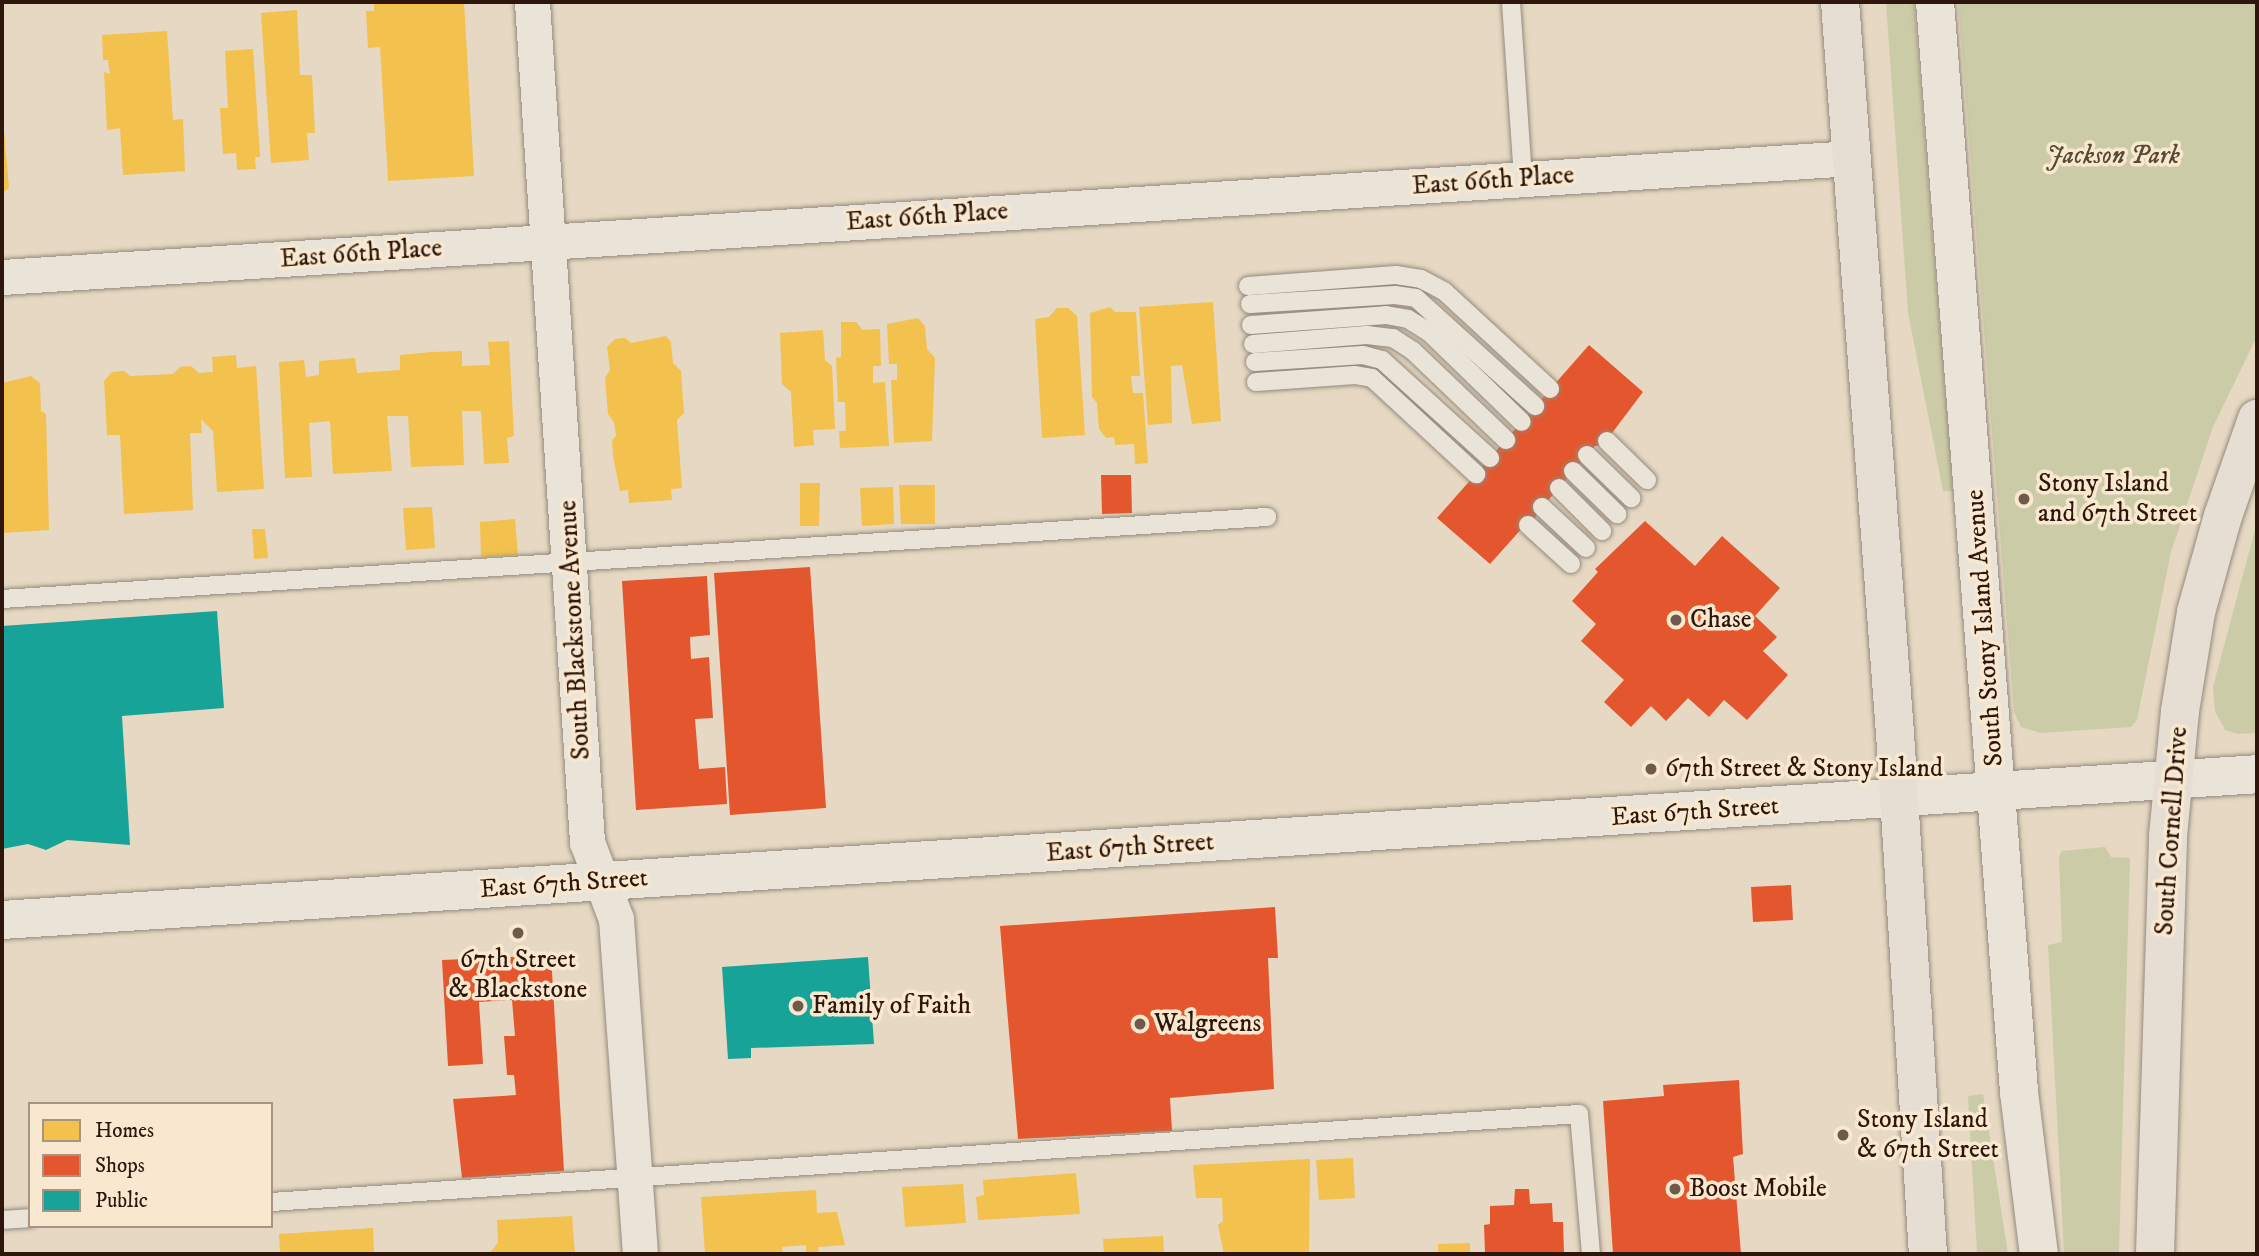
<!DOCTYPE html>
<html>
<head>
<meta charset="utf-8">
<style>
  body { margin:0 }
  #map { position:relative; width:2259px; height:1256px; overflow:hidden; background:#e6d8c3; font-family:"IM FELL DW Pica",serif }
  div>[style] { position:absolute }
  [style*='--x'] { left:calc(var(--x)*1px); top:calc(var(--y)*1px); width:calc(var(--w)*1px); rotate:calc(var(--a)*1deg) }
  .green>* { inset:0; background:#cccba8 }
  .homes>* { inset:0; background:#f2c14e }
  .shops>* { inset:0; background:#e4572e }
  .public>* { inset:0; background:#17a398 }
  .roads { filter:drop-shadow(0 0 2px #958a7d) drop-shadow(0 0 2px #958a7d) }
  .lane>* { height:18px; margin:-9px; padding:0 9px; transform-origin:9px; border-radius:9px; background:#eae3d8 }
  .street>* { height:35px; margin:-17.5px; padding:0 17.5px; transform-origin:17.5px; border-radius:17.5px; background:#eae3d8 }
  .secondary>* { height:38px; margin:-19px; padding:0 19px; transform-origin:19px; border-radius:19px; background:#eae3d8 }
  .highway>* { height:38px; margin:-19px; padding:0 19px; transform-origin:19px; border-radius:19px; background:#e6ded2 }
  .dots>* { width:19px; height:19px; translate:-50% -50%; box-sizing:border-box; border:4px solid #f8e8cf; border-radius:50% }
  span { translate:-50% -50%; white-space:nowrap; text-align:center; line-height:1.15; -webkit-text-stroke:7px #f8e8cf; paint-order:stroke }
  .park-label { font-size:26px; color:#584934; font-style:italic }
  .street-label { font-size:26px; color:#2f160c }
  .poi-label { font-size:26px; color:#2f160c }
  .left { translate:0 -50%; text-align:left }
  .frame { position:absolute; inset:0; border:4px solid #2f160c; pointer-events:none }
  .legend { position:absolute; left:28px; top:1102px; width:245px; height:126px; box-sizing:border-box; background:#f8e8cf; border:2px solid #a89481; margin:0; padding:9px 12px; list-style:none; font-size:21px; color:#2f160c }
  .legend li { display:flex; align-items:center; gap:14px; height:35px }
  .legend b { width:35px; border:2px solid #a89481 }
</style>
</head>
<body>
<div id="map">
  <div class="green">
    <i style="clip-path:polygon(1886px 2px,1914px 2px,1953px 491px,1943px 491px,1908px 313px)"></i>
    <i style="clip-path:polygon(1958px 2px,2257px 2px,2257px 336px,2213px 427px,2171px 552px,2137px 720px,2131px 727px,2041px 733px,2021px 727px,2014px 712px)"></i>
    <i style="clip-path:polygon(2257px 522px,2257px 733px,2238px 734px,2225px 730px,2215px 711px,2213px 687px)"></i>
    <i style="clip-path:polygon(2105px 847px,2111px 857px,2130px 858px,2119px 1254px,2064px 1254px,2048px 945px,2062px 942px,2059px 856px,2062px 851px)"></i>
    <i style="clip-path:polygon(1983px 1094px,2008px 1254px,1977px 1254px,1968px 1096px)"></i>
  </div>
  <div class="homes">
    <i style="clip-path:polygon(374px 2px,464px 2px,474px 176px,388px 181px,380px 47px,368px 48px,366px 11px,374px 11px)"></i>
    <i style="clip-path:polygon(297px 10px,300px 75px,312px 75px,315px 133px,307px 133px,309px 160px,271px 163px,261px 13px)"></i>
    <i style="clip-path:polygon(167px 31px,173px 120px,183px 119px,185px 171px,123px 175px,120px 128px,107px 130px,104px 72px,110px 74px,108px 60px,103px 60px,102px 35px)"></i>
    <i style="clip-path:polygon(253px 49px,260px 157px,255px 157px,256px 169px,237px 170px,236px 153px,223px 154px,220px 108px,228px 108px,225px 51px)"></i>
    <i style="clip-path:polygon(2px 106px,9px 188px,5px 191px,2px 191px)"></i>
    <i style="clip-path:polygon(1213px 302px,1221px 421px,1192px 424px,1182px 365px,1171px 366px,1172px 423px,1148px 425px,1139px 307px)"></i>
    <i style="clip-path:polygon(1110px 307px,1115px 312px,1136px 312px,1140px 376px,1131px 376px,1133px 393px,1143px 393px,1148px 463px,1135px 464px,1134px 444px,1115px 445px,1114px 437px,1106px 438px,1099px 429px,1097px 403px,1092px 397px,1090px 313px)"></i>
    <i style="clip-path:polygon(1057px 308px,1068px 308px,1077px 316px,1085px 435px,1042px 438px,1035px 319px,1049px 317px)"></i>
    <i style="clip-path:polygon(918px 318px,925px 326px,927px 349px,935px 358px,932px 441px,894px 443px,891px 380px,897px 380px,897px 364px,889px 364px,887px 324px)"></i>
    <i style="clip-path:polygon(841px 322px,856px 322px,863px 330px,880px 329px,881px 366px,873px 366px,873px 383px,885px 382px,889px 446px,840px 448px,839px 431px,846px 431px,845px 402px,838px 402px,836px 358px,841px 357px)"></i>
    <i style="clip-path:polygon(823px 330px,825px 360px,832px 366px,835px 429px,813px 430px,814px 445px,794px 447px,791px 392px,782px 384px,780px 333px)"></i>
    <i style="clip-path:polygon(666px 336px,671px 342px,673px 363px,681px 371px,684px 413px,677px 420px,682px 488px,671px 489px,672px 500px,629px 503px,628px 490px,620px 491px,613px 456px,612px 440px,616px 436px,614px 422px,608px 414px,605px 378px,610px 370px,607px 347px,615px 339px,625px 338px,631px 343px)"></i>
    <i style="clip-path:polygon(509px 341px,514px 436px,507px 438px,509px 463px,484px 464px,481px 411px,462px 411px,464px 465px,411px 467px,408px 416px,387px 416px,392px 471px,333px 474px,330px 421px,309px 423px,312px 477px,285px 478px,279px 362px,304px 360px,306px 377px,319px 375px,319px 361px,355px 358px,357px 373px,400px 370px,400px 355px,432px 352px,462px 351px,462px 366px,490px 365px,488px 342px)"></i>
    <i style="clip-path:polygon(236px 355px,237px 368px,256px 366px,264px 489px,217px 492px,213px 431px,201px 419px,202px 433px,190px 433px,193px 510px,124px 514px,120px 435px,107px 435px,104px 381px,112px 372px,124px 371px,130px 376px,173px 374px,180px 367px,191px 366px,199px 373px,213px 372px,212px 357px)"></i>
    <i style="clip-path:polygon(31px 376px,40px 383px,41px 411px,46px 414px,49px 530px,2px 533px,2px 383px)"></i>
    <i style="clip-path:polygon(800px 483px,820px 483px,819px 526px,800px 526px)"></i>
    <i style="clip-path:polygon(899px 485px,935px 485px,935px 524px,901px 524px)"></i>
    <i style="clip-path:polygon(893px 487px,894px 524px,862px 526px,860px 488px)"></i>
    <i style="clip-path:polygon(432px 507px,435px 548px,406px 550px,403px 508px)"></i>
    <i style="clip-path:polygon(515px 519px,518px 555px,481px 557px,480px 522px)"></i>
    <i style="clip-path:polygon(252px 529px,265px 529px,268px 558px,254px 559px)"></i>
    <i style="clip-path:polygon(1353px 1158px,1355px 1198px,1319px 1200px,1316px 1160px)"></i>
    <i style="clip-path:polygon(1310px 1159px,1309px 1254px,1224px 1254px,1218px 1225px,1223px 1221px,1222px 1198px,1196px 1198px,1193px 1165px)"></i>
    <i style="clip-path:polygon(1076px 1173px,1080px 1214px,978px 1220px,976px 1197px,984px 1195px,983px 1180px)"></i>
    <i style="clip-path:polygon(963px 1184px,966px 1223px,905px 1227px,902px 1187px)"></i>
    <i style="clip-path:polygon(816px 1190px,817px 1213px,837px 1212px,845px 1245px,818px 1247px,819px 1254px,806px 1254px,806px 1245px,782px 1247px,783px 1254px,705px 1254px,701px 1197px)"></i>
    <i style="clip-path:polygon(572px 1216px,575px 1254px,489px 1254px,498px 1243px,497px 1220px)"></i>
    <i style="clip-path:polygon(373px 1228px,374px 1254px,280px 1254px,279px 1234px)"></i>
    <i style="clip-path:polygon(1163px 1236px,1164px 1254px,1104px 1254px,1103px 1239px)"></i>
    <i style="clip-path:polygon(1470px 1243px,1470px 1254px,1438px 1254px,1438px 1244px)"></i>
  </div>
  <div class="shops">
    <i style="clip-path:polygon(1589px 345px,1643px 392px,1603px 445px,1595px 446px,1538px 512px,1532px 525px,1524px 526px,1490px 564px,1437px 518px)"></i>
    <i style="clip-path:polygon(1101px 475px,1131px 475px,1132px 513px,1102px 514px)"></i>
    <i style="clip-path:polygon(1645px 521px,1695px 566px,1722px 536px,1780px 588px,1755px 616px,1777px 637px,1763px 651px,1788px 675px,1747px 720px,1724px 700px,1709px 717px,1688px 698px,1666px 721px,1651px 706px,1631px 727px,1604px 702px,1624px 680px,1581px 641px,1596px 624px,1572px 601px,1598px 572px,1595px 569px)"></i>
    <i style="clip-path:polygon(810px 567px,826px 808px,730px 815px,714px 573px)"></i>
    <i style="clip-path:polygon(707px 576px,710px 635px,690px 637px,691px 659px,709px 657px,713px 718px,695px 719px,699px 769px,725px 767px,727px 804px,636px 810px,622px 581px)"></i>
    <i style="clip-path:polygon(1791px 885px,1793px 920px,1753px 922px,1751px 887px)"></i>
    <i style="clip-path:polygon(1275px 907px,1278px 958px,1268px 958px,1274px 1089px,1170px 1098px,1172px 1131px,1018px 1139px,1000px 926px)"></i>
    <i style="clip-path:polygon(551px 955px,564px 1171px,462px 1178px,453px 1099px,516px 1095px,514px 1075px,507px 1075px,504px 1036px,515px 1036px,512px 1000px,479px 1002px,483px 1064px,448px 1066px,442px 960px)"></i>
    <i style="clip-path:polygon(1739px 1080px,1743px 1154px,1733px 1157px,1741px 1254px,1613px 1254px,1603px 1101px,1664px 1096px,1663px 1085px)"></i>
    <i style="clip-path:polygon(1515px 1189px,1529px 1189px,1530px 1204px,1552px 1203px,1553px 1222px,1563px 1222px,1564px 1254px,1485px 1254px,1484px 1225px,1490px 1224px,1490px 1206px,1514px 1205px)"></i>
  </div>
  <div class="public">
    <i style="clip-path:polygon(217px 611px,224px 708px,122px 716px,130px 845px,67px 840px,46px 850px,28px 844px,2px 849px,2px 626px)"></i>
    <i style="clip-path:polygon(868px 957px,874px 1044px,751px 1048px,751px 1058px,728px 1059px,722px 967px)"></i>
  </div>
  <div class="roads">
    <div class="lane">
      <i style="--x:1511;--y:2;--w:176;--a:86.1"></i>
      <i style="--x:1248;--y:286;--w:148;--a:-4.3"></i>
      <i style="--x:1396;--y:275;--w:25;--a:9"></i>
      <i style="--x:1421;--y:279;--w:27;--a:28"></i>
      <i style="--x:1445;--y:292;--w:143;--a:42.7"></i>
      <i style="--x:1250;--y:304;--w:145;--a:-3.6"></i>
      <i style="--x:1395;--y:295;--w:21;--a:8"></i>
      <i style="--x:1416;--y:298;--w:161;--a:42.2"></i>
      <i style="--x:1251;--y:325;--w:135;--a:-4.2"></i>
      <i style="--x:1386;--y:315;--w:22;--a:10"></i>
      <i style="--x:1408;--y:319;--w:25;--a:32"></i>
      <i style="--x:1429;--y:332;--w:129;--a:44.1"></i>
      <i style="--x:1253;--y:344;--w:114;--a:-4.5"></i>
      <i style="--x:1367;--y:335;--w:26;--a:7"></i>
      <i style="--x:1393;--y:338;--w:24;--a:33"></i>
      <i style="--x:1413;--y:351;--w:129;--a:43.7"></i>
      <i style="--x:1255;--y:362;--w:108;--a:-3.7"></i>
      <i style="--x:1363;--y:355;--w:20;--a:15"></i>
      <i style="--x:1382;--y:360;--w:146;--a:42.2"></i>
      <i style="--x:1256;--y:382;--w:99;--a:-4"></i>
      <i style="--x:1355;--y:375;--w:17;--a:10"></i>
      <i style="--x:1372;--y:378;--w:142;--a:42.7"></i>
      <i style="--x:1607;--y:441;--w:56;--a:44.3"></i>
      <i style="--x:1587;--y:455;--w:62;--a:44.3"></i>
      <i style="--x:1573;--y:471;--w:62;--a:44.3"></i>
      <i style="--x:1559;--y:488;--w:61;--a:45"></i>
      <i style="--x:1542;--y:507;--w:60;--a:43"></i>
      <i style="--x:1528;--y:525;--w:58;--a:42.2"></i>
      <i style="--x:2;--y:599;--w:1268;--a:-3.71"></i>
      <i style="--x:271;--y:1202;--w:1311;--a:-3.85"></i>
      <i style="--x:1579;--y:1114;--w:141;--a:85.1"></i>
      <i style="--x:2;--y:1220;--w:28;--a:-4"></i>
    </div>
    <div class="street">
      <i style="--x:532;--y:2;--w:842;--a:86.25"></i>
      <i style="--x:587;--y:842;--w:82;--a:69.4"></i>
      <i style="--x:616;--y:919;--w:336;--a:85.9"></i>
      <i style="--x:2;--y:277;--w:1854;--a:-3.68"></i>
    </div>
    <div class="secondary">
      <i style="--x:1935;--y:2;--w:1093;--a:85.59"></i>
      <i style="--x:2019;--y:1092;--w:163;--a:83"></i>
      <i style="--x:2;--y:920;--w:2260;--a:-3.7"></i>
    </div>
    <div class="highway">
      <i style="--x:1840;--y:2;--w:733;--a:85.7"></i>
      <i style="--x:1895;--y:733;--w:522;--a:86.38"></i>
      <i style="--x:2155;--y:1254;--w:418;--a:-88.2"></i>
      <i style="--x:2168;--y:836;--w:126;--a:-84.5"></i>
      <i style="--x:2180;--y:711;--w:100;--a:-80.8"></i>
      <i style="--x:2196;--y:612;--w:100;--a:-74.3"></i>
      <i style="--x:2223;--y:516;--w:103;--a:-70.7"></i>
    </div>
  </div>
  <div class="dots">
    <i style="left:2024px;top:499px;background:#6f5a4c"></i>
    <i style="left:1676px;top:620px;background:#6f5a4c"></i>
    <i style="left:1651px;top:769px;background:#6f5a4c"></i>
    <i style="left:518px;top:933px;background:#6f5a4c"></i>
    <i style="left:798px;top:1006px;background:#6f5a4c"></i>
    <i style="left:1140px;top:1024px;background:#6f5a4c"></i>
    <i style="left:1843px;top:1135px;background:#6f5a4c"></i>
    <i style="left:1675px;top:1189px;background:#6f5a4c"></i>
  </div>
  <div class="park-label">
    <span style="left:2113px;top:156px">Jackson Park</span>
  </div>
  <div class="street-label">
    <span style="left:1493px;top:181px;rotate:-4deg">East 66th Place</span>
    <span style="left:927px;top:217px;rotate:-4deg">East 66th Place</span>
    <span style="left:361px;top:254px;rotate:-4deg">East 66th Place</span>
    <span style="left:1985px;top:628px;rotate:-94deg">South Stony Island Avenue</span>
    <span style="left:575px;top:630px;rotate:-93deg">South Blackstone Avenue</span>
    <span style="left:1695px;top:812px;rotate:-4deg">East 67th Street</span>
    <span style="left:2172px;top:831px;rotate:-86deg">South Cornell Drive</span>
    <span style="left:1130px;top:848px;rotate:-4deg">East 67th Street</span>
    <span style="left:564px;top:884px;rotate:-4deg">East 67th Street</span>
  </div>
  <div class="poi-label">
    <span class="left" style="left:2038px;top:499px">Stony Island<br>and 67th Street</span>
    <span class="left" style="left:1690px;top:620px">Chase</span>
    <span class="left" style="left:1665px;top:769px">67th Street &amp; Stony Island</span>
    <span style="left:518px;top:975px">67th Street<br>&amp; Blackstone</span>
    <span class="left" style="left:812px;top:1006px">Family of Faith</span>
    <span class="left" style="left:1154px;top:1024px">Walgreens</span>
    <span class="left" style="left:1857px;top:1135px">Stony Island<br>&amp; 67th Street</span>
    <span class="left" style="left:1689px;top:1189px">Boost Mobile</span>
  </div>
  <div class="frame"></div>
  <ul class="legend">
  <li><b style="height:19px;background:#f2c14e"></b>Homes</li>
  <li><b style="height:19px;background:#e4572e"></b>Shops</li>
  <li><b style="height:19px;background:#17a398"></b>Public</li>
  </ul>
</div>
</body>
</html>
